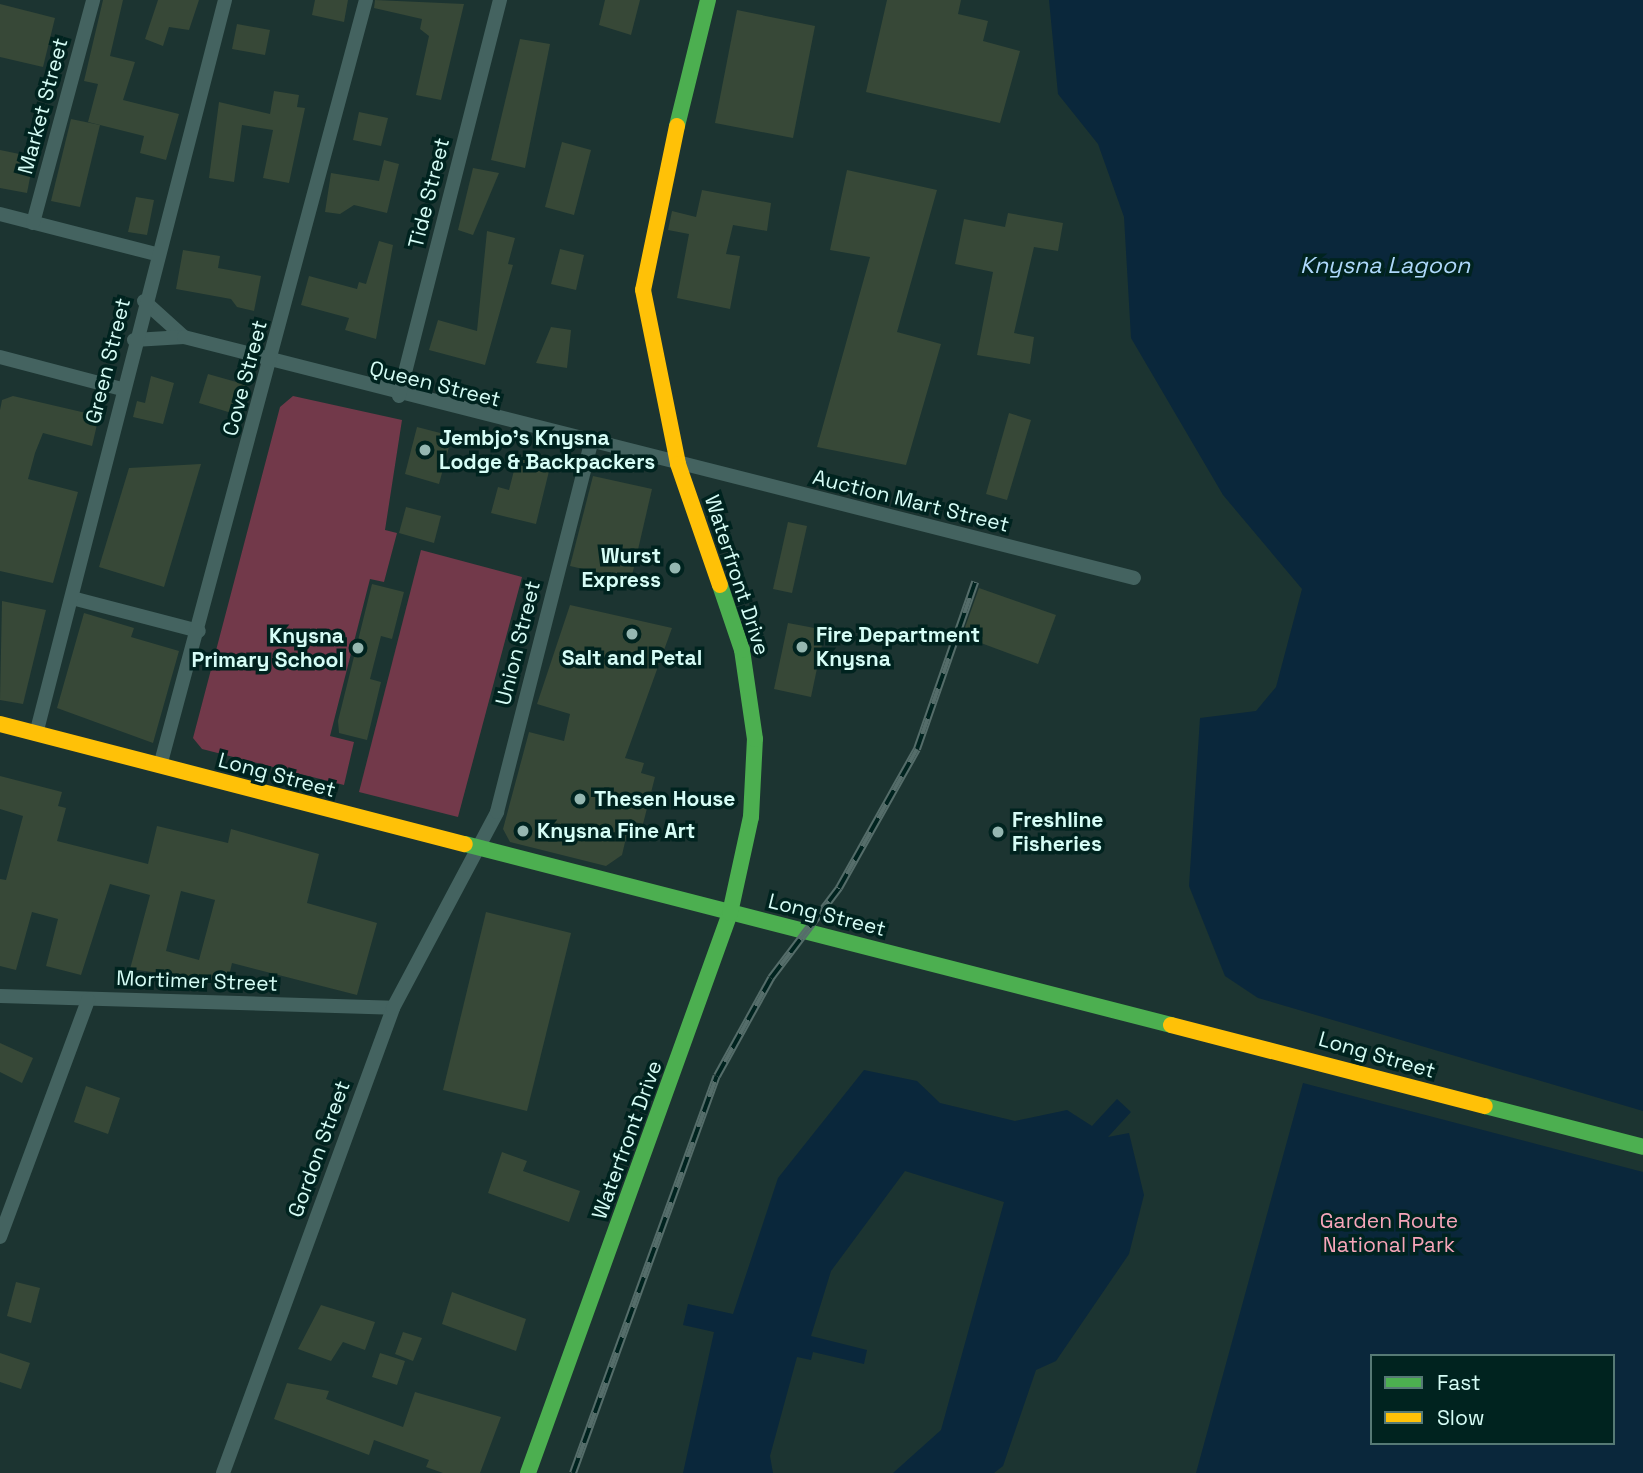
<!DOCTYPE html>
<html>
<head>
<meta charset="utf-8">
<style>
  body { margin:0 }
  #map { position:relative; width:1643px; height:1473px; overflow:hidden; background:#1c3431; font-family:"Space Grotesk",sans-serif }
  div>[style] { position:absolute }
  [style*='--x'] { left:calc(var(--x)*1px); top:calc(var(--y)*1px); width:calc(var(--w)*1px); rotate:calc(var(--a)*1deg) }
  .green>* { inset:0; background:#72394a }
  .water>* { inset:0; background:#0a273b }
  .building>* { inset:0; background:#374837 }
  .street>* { height:14px; margin:-7px; padding:0 7px; transform-origin:7px; border-radius:7px; background:#446360 }
  .fast>* { height:16px; margin:-8px; padding:0 8px; transform-origin:8px; border-radius:8px; background:#4caf50 }
  .slow>* { height:16px; margin:-8px; padding:0 8px; transform-origin:8px; border-radius:8px; background:#ffc107 }
  .rail>* { height:8px; margin-top:-4px; transform-origin:0; background:repeating-linear-gradient(90deg,#00231f 0 16px,#556d6a 0 32px); box-sizing:border-box; border-block:2px solid #556d6a }
  .dots>* { width:19px; height:19px; translate:-50% -50%; box-sizing:border-box; border:4px solid #00231f; border-radius:50% }
  span { translate:-50% -50%; white-space:nowrap; text-align:center; line-height:1.15; -webkit-text-stroke:7px #00231f; paint-order:stroke }
  .street-label { font-size:21px; color:#d6fdf6 }
  .poi-label { font-size:21px; color:#d6fdf6; font-weight:700 }
  .left { translate:0 -50%; text-align:left }
  .right { translate:-100% -50%; text-align:right }
  .park-label { font-size:21px; color:#f7a6ba }
  .water-label { font-size:23px; color:#aed8fb; font-style:italic }
  .legend { position:absolute; left:1370px; top:1354px; width:245px; height:91px; box-sizing:border-box; background:#00231f; border:2px solid #567a75; margin:0; padding:9px 12px; list-style:none; font-size:21px; color:#d6fdf6 }
  .legend li { display:flex; align-items:center; gap:14px; height:35px }
  .legend b { width:35px; border:2px solid #567a75 }
</style>
</head>
<body>
<div id="map">
  <div class="green">
    <i style="clip-path:polygon(293px 396px,402px 420px,385px 530px,397px 533px,384px 582px,370px 579px,330px 736px,354px 742px,344px 785px,202px 749px,193px 738px,280px 407px)"></i>
    <i style="clip-path:polygon(421px 550px,522px 577px,458px 817px,359px 792px)"></i>
  </div>
  <div class="water">
    <i style="clip-path:polygon(1049px 0,1643px 0,1643px 1111px,1258px 998px,1225px 976px,1189px 886px,1200px 718px,1256px 711px,1276px 687px,1302px 589px,1223px 495px,1131px 338px,1124px 217px,1098px 144px,1058px 94px)"></i>
    <i style="clip-path:polygon(864px 1070px,917px 1081px,940px 1103px,1015px 1121px,1067px 1110px,1092px 1126px,1117px 1099px,1131px 1112px,1108px 1137px,1129px 1133px,1144px 1195px,1129px 1254px,1056px 1361px,1036px 1370px,1003px 1466px,994px 1473px,893px 1473px,941px 1430px,1004px 1202px,905px 1171px,831px 1271px,811px 1336px,867px 1350px,864px 1364px,813px 1352px,811px 1360px,797px 1357px,770px 1456px,773px 1473px,683px 1473px,714px 1332px,683px 1325px,688px 1304px,733px 1314px,778px 1178px)"></i>
    <i style="clip-path:polygon(evenodd,1303px 1083px,1643px 1172px,1643px 1473px,1196px 1473px,1303px 1083px,1372px 1356px,1613px 1356px,1613px 1443px,1372px 1443px,1372px 1356px)"></i>
  </div>
  <div class="building">
    <i style="clip-path:polygon(103px 0,123px 0,110px 56px,135px 62px,123px 100px,179px 114px,166px 160px,140px 153px,144px 136px,88px 122px,98px 84px,84px 81px)"></i>
    <i style="clip-path:polygon(158px 0,199px 0,189px 30px,169px 27px,163px 46px,145px 39px)"></i>
    <i style="clip-path:polygon(315px 0,348px 0,344px 22px,312px 15px)"></i>
    <i style="clip-path:polygon(375px 0,464px 4px,441px 100px,416px 95px,429px 36px,420px 29px,422px 19px,374px 8px)"></i>
    <i style="clip-path:polygon(605px 0,640px 0,631px 35px,599px 25px)"></i>
    <i style="clip-path:polygon(887px 0,961px 0,958px 14px,988px 21px,983px 41px,1020px 51px,1000px 123px,866px 92px)"></i>
    <i style="clip-path:polygon(0 4px,55px 18px,43px 67px,0 57px)"></i>
    <i style="clip-path:polygon(737px 10px,815px 26px,793px 138px,715px 123px)"></i>
    <i style="clip-path:polygon(237px 24px,270px 30px,265px 55px,232px 49px)"></i>
    <i style="clip-path:polygon(520px 39px,550px 44px,525px 168px,491px 160px)"></i>
    <i style="clip-path:polygon(274px 91px,299px 95px,297px 107px,305px 108px,289px 183px,263px 178px,273px 130px,242px 125px,234px 182px,209px 178px,219px 102px,270px 114px)"></i>
    <i style="clip-path:polygon(359px 112px,388px 118px,381px 146px,353px 140px)"></i>
    <i style="clip-path:polygon(71px 119px,100px 125px,80px 207px,51px 201px)"></i>
    <i style="clip-path:polygon(562px 142px,591px 150px,574px 215px,545px 207px)"></i>
    <i style="clip-path:polygon(0 150px,34px 157px,27px 193px,0 188px)"></i>
    <i style="clip-path:polygon(384px 160px,399px 164px,387px 213px,354px 205px,340px 214px,325px 212px,331px 173px,379px 181px)"></i>
    <i style="clip-path:polygon(473px 168px,499px 173px,473px 235px,458px 230px)"></i>
    <i style="clip-path:polygon(847px 170px,937px 190px,897px 332px,941px 344px,906px 465px,817px 447px,870px 257px,830px 250px)"></i>
    <i style="clip-path:polygon(702px 190px,771px 203px,767px 231px,733px 225px,726px 254px,740px 256px,730px 309px,677px 298px,689px 234px,668px 230px,672px 211px,696px 217px)"></i>
    <i style="clip-path:polygon(136px 197px,154px 200px,147px 235px,128px 232px)"></i>
    <i style="clip-path:polygon(1008px 213px,1063px 223px,1058px 251px,1034px 247px,1014px 333px,1034px 337px,1030px 364px,977px 355px,993px 272px,955px 264px,964px 219px,1005px 227px)"></i>
    <i style="clip-path:polygon(487px 231px,515px 238px,508px 264px,513px 265px,485px 365px,429px 350px,438px 320px,477px 331px)"></i>
    <i style="clip-path:polygon(379px 241px,393px 245px,376px 339px,345px 330px,349px 318px,301px 305px,309px 276px,357px 289px,359px 282px,366px 284px)"></i>
    <i style="clip-path:polygon(560px 249px,584px 255px,576px 290px,551px 284px)"></i>
    <i style="clip-path:polygon(183px 250px,220px 256px,218px 268px,261px 276px,254px 311px,237px 307px,231px 299px,176px 289px)"></i>
    <i style="clip-path:polygon(551px 327px,571px 330px,567px 368px,536px 363px)"></i>
    <i style="clip-path:polygon(208px 374px,247px 385px,238px 415px,199px 403px)"></i>
    <i style="clip-path:polygon(151px 376px,174px 383px,163px 424px,133px 417px,137px 401px,145px 403px)"></i>
    <i style="clip-path:polygon(13px 396px,99px 416px,92px 446px,43px 433px,35px 453px,28px 479px,78px 492px,53px 583px,0 571px,0 410px,2px 400px)"></i>
    <i style="clip-path:polygon(1009px 413px,1031px 420px,1007px 500px,986px 494px)"></i>
    <i style="clip-path:polygon(417px 427px,452px 436px,439px 484px,405px 474px)"></i>
    <i style="clip-path:polygon(518px 455px,551px 463px,536px 524px,491px 513px,498px 487px,509px 490px)"></i>
    <i style="clip-path:polygon(201px 464px,164px 587px,99px 567px,129px 468px)"></i>
    <i style="clip-path:polygon(593px 476px,652px 489px,631px 580px,570px 566px)"></i>
    <i style="clip-path:polygon(406px 507px,441px 516px,434px 543px,399px 533px)"></i>
    <i style="clip-path:polygon(788px 522px,807px 526px,792px 593px,773px 589px)"></i>
    <i style="clip-path:polygon(372px 584px,404px 592px,392px 639px,381px 636px,370px 679px,381px 682px,367px 740px,339px 733px,338px 721px)"></i>
    <i style="clip-path:polygon(979px 588px,1056px 615px,1038px 664px,962px 636px)"></i>
    <i style="clip-path:polygon(2px 601px,46px 610px,23px 704px,0 700px)"></i>
    <i style="clip-path:polygon(570px 605px,672px 628px,625px 758px,644px 763px,641px 773px,655px 777px,643px 824px,630px 821px,622px 855px,606px 866px,510px 842px,503px 829px,529px 732px,564px 741px,570px 714px,537px 704px)"></i>
    <i style="clip-path:polygon(84px 613px,134px 628px,131px 637px,179px 651px,153px 743px,57px 708px)"></i>
    <i style="clip-path:polygon(788px 623px,825px 630px,811px 697px,774px 689px)"></i>
    <i style="clip-path:polygon(evenodd,0 776px,62px 792px,58px 806px,66px 808px,57px 841px,148px 864px,157px 826px,228px 843px,231px 829px,319px 854px,307px 903px,377px 923px,357px 995px,232px 963px,229px 976px,221px 975px,219px 981px,130px 969px,150px 895px,110px 884px,81px 975px,46px 966px,58px 919px,32px 912px,16px 970px,0 966px,0 879px,6px 880px,23px 816px,0 809px,0 776px,181px 891px,215px 900px,199px 960px,166px 951px,181px 891px)"></i>
    <i style="clip-path:polygon(486px 912px,571px 933px,527px 1111px,443px 1090px)"></i>
    <i style="clip-path:polygon(0 1043px,33px 1058px,22px 1083px,0 1072px)"></i>
    <i style="clip-path:polygon(86px 1086px,120px 1098px,108px 1134px,74px 1122px)"></i>
    <i style="clip-path:polygon(502px 1152px,527px 1161px,523px 1171px,580px 1191px,569px 1222px,488px 1193px)"></i>
    <i style="clip-path:polygon(16px 1282px,40px 1288px,31px 1323px,7px 1316px)"></i>
    <i style="clip-path:polygon(452px 1292px,526px 1319px,516px 1351px,442px 1324px)"></i>
    <i style="clip-path:polygon(321px 1305px,375px 1322px,365px 1350px,343px 1342px,331px 1361px,298px 1349px)"></i>
    <i style="clip-path:polygon(403px 1332px,422px 1338px,413px 1361px,395px 1354px)"></i>
    <i style="clip-path:polygon(0 1353px,30px 1363px,21px 1389px,0 1382px)"></i>
    <i style="clip-path:polygon(380px 1353px,405px 1361px,397px 1385px,372px 1377px)"></i>
    <i style="clip-path:polygon(287px 1383px,329px 1391px,326px 1399px,403px 1427px,415px 1392px,501px 1417px,480px 1473px,443px 1473px,426px 1467px,429px 1460px,374px 1440px,369px 1455px,274px 1419px)"></i>
  </div>
  <div class="street">
    <i style="--x:0;--y:214;--w:161;--a:14.4"></i>
    <i style="--x:33;--y:223;--w:231;--a:-74.9"></i>
    <i style="--x:144;--y:301;--w:54;--a:42"></i>
    <i style="--x:134;--y:340;--w:50;--a:-3.4"></i>
    <i style="--x:184;--y:337;--w:980;--a:14.23"></i>
    <i style="--x:0;--y:357;--w:126;--a:14.7"></i>
    <i style="--x:399;--y:396;--w:409;--a:-75.7"></i>
    <i style="--x:72;--y:598;--w:131;--a:14.6"></i>
    <i style="--x:36;--y:734;--w:758;--a:-75.56"></i>
    <i style="--x:160;--y:766;--w:793;--a:-74.95"></i>
    <i style="--x:0;--y:996;--w:393;--a:1.7"></i>
    <i style="--x:0;--y:1237;--w:253;--a:-69.6"></i>
    <i style="--x:223;--y:1473;--w:495;--a:-69.9"></i>
    <i style="--x:393;--y:1008;--w:222;--a:-62"></i>
    <i style="--x:497;--y:812;--w:380;--a:-75.7"></i>
  </div>
  <div class="fast">
    <i style="--x:677;--y:126;--w:130;--a:-76.2"></i>
    <i style="--x:465;--y:844;--w:729;--a:14.38"></i>
    <i style="--x:1485;--y:1106;--w:163;--a:14.5"></i>
    <i style="--x:528;--y:1473;--w:595;--a:-70.16"></i>
    <i style="--x:730;--y:913;--w:98;--a:-77.7"></i>
    <i style="--x:751;--y:817;--w:78;--a:-87.1"></i>
    <i style="--x:755;--y:739;--w:90;--a:-98.3"></i>
    <i style="--x:742;--y:650;--w:69;--a:-108.7"></i>
  </div>
  <div class="slow">
    <i style="--x:677;--y:126;--w:167;--a:101.7"></i>
    <i style="--x:643;--y:290;--w:177;--a:78.6"></i>
    <i style="--x:678;--y:464;--w:128;--a:70.9"></i>
    <i style="--x:0;--y:724;--w:480;--a:14.5"></i>
    <i style="--x:1171;--y:1025;--w:324;--a:14.5"></i>
  </div>
  <div class="rail">
    <i style="--x:573;--y:1473;--w:422;--a:-70.1"></i>
    <i style="--x:717;--y:1076;--w:112;--a:-61.1"></i>
    <i style="--x:771;--y:978;--w:113;--a:-52.9"></i>
    <i style="--x:839;--y:888;--w:159;--a:-60.7"></i>
    <i style="--x:917;--y:749;--w:177;--a:-70.8"></i>
  </div>
  <div class="dots">
    <i style="left:425px;top:450px;background:#95b7b1"></i>
    <i style="left:675px;top:568px;background:#95b7b1"></i>
    <i style="left:632px;top:634px;background:#95b7b1"></i>
    <i style="left:802px;top:647px;background:#95b7b1"></i>
    <i style="left:358px;top:648px;background:#95b7b1"></i>
    <i style="left:580px;top:799px;background:#95b7b1"></i>
    <i style="left:523px;top:831px;background:#95b7b1"></i>
    <i style="left:998px;top:832px;background:#95b7b1"></i>
  </div>
  <div class="street-label">
    <span style="left:43px;top:106px;rotate:-75deg">Market Street</span>
    <span style="left:429px;top:193px;rotate:-76deg">Tide Street</span>
    <span style="left:108px;top:361px;rotate:-76deg">Green Street</span>
    <span style="left:245px;top:378px;rotate:-75deg">Cove Street</span>
    <span style="left:435px;top:384px;rotate:14deg">Queen Street</span>
    <span style="left:911px;top:501px;rotate:14deg">Auction Mart Street</span>
    <span style="left:737px;top:575px;rotate:72deg">Waterfront Drive</span>
    <span style="left:518px;top:643px;rotate:-76deg">Union Street</span>
    <span style="left:277px;top:775px;rotate:15deg">Long Street</span>
    <span style="left:827px;top:915px;rotate:14deg">Long Street</span>
    <span style="left:197px;top:981px;rotate:2deg">Mortimer Street</span>
    <span style="left:1377px;top:1055px;rotate:16deg">Long Street</span>
    <span style="left:627px;top:1140px;rotate:-70deg">Waterfront Drive</span>
    <span style="left:319px;top:1149px;rotate:-70deg">Gordon Street</span>
  </div>
  <div class="poi-label">
    <span class="left" style="left:439px;top:450px">Jembjo's Knysna<br>Lodge &amp; Backpackers</span>
    <span class="right" style="left:661px;top:568px">Wurst<br>Express</span>
    <span class="left" style="left:816px;top:647px">Fire Department<br>Knysna</span>
    <span class="right" style="left:344px;top:648px">Knysna<br>Primary School</span>
    <span style="left:632px;top:658px">Salt and Petal</span>
    <span class="left" style="left:594px;top:799px">Thesen House</span>
    <span class="left" style="left:1012px;top:832px">Freshline<br>Fisheries</span>
    <span class="left" style="left:537px;top:831px">Knysna Fine Art</span>
  </div>
  <div class="park-label">
    <span style="left:1389px;top:1233px">Garden Route<br>National Park</span>
  </div>
  <div class="water-label">
    <span style="left:1385px;top:265px">Knysna Lagoon</span>
  </div>
  <ul class="legend">
  <li><b style="height:9px;background:#4caf50"></b>Fast</li>
  <li><b style="height:9px;background:#ffc107"></b>Slow</li>
  </ul>
</div>
</body>
</html>
